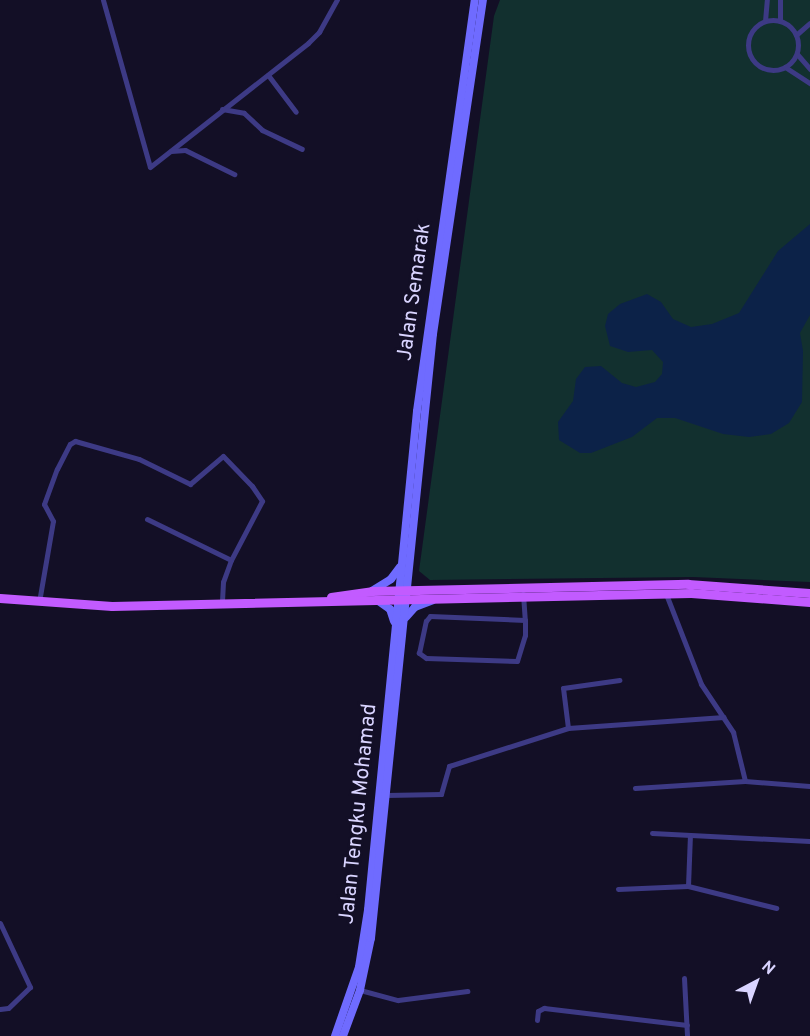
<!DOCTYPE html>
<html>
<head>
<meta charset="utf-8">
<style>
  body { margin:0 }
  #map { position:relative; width:810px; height:1036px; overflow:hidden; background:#130f26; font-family:Overpass,sans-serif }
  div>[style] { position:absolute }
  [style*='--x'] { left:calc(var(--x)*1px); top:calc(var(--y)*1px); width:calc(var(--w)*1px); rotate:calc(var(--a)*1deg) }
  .green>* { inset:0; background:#12302f }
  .water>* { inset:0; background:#0c2248 }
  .street>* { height:5px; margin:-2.5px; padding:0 2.5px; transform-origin:2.5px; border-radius:2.5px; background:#3d3a85 }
  .street>.ring { margin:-2.5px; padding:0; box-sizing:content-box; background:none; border:5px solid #3d3a85; border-radius:50% }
  .secondary>* { height:8px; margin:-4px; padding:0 4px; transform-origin:4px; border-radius:4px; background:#6f6bff }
  .primary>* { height:9px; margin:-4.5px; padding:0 4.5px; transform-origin:4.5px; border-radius:4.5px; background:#c25bff }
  span { translate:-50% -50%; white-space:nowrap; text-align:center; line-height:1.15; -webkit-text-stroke:4.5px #130f26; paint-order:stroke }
  .street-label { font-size:21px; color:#d9d4ff }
  .north { position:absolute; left:726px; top:952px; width:60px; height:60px; -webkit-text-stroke:4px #130f26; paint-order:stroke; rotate:41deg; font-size:16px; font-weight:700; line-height:24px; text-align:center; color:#d9d4ff }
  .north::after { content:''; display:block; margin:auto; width:21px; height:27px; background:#d9d4ff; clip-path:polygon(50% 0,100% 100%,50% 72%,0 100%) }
</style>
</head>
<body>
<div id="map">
  <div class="green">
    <i style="clip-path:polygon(500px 0,810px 0,810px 582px,693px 577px,430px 580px,419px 571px,494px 16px)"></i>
  </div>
  <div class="water">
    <i style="clip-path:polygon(810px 224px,810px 315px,800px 333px,803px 351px,802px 402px,789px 423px,771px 434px,749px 437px,723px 434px,675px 418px,657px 418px,632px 437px,591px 453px,580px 453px,559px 440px,558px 422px,573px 401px,576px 379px,585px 367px,601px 366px,622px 383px,636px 387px,655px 382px,662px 374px,663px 362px,652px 350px,628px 352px,610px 346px,605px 326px,608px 314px,620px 304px,647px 294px,661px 302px,673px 319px,691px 327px,712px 324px,739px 313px,778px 251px)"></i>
  </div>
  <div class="street">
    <i style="--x:103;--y:0;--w:173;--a:74.3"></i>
    <i style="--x:150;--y:167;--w:201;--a:-38.1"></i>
    <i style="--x:308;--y:43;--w:16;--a:-45"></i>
    <i style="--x:319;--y:32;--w:37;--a:-61"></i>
    <i class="ring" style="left:748px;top:20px;width:45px;height:45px"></i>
    <i style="--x:765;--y:21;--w:21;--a:-85"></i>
    <i style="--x:780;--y:21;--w:21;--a:-90"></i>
    <i style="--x:796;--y:35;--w:18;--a:-41"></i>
    <i style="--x:797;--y:54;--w:20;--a:49"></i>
    <i style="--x:785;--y:67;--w:30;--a:33"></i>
    <i style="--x:268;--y:75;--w:46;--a:52.9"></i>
    <i style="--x:222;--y:109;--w:22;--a:10"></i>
    <i style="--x:244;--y:113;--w:25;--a:43"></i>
    <i style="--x:262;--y:130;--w:44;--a:25.4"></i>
    <i style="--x:171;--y:151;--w:14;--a:-4"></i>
    <i style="--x:185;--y:150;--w:55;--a:26.1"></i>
    <i style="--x:147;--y:519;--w:93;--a:26"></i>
    <i style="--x:523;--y:594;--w:26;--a:86"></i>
    <i style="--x:525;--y:620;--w:15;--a:90"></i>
    <i style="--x:525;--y:635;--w:27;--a:107"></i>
    <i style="--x:517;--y:661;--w:91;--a:-178.1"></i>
    <i style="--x:426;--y:658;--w:9;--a:-144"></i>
    <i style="--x:419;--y:653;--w:33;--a:-78"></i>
    <i style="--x:426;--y:621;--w:6;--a:-51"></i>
    <i style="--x:430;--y:616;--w:95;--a:2.4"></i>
    <i style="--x:666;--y:594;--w:97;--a:68.7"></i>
    <i style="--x:701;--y:684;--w:58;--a:56.3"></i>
    <i style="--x:733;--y:732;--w:50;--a:76.2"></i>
    <i style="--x:745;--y:781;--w:65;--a:4.4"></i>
    <i style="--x:39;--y:602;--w:82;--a:-80.2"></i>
    <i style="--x:53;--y:521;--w:19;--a:-118"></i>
    <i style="--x:44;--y:504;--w:37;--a:-70"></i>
    <i style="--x:57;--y:469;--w:28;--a:-63"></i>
    <i style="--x:70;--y:444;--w:6;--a:-31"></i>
    <i style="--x:75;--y:441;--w:66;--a:15.7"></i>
    <i style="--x:139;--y:459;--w:57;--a:26.1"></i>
    <i style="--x:190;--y:484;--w:43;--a:-40.3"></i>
    <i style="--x:223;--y:456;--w:42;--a:46"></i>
    <i style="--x:252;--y:486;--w:18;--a:56"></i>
    <i style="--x:262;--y:501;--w:67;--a:117.7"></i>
    <i style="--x:231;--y:560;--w:23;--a:110"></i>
    <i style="--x:223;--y:582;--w:22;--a:93"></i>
    <i style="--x:568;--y:728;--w:40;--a:-97.1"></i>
    <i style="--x:563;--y:688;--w:57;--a:-8.1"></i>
    <i style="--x:635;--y:788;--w:110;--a:-3.6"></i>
    <i style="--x:386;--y:795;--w:55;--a:-1"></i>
    <i style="--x:441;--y:794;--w:29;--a:-74"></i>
    <i style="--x:449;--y:766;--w:125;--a:-17.7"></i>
    <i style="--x:568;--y:728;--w:156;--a:-4"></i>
    <i style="--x:652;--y:833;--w:158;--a:2.9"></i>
    <i style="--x:688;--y:886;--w:91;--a:14"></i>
    <i style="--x:618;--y:889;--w:70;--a:-2.5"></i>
    <i style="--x:688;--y:886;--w:51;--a:-87.8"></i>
    <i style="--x:0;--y:923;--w:71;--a:64.9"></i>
    <i style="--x:30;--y:987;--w:30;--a:136"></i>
    <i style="--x:8;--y:1008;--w:8;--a:173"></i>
    <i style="--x:684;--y:978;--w:58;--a:87"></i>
    <i style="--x:360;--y:990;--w:39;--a:15"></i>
    <i style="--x:398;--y:1000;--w:70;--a:-7.4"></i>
    <i style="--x:537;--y:1020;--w:9;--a:-84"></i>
    <i style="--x:538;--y:1011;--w:7;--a:-27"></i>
    <i style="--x:544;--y:1008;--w:144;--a:6.8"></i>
  </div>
  <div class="secondary">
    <i style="--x:372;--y:591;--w:22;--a:-32"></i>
    <i style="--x:391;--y:579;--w:15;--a:-53"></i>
    <i style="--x:377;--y:600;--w:16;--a:35"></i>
    <i style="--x:390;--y:609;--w:13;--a:72"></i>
    <i style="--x:406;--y:617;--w:13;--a:-48"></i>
    <i style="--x:415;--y:607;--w:19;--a:-21"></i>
    <i style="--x:335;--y:1036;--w:73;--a:-70.8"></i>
    <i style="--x:359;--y:967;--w:58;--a:-81"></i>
    <i style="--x:368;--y:910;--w:501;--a:-84.39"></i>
    <i style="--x:417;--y:411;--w:415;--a:-82"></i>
    <i style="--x:343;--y:1036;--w:49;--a:-69.7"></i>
    <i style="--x:360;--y:990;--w:53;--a:-78.1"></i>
    <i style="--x:371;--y:938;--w:607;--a:-84.14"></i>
    <i style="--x:433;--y:334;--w:338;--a:-81.5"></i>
  </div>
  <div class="primary">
    <i style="--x:331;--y:597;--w:41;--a:-8.3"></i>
    <i style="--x:372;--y:591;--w:316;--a:-1.3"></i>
    <i style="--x:688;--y:584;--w:122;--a:4.2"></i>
    <i style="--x:0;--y:598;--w:112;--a:4.1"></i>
    <i style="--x:112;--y:606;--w:579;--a:-1.29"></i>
    <i style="--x:691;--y:593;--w:119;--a:4.3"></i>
  </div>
  <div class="street-label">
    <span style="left:415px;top:292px;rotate:-82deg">Jalan Semarak</span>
    <span style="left:359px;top:814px;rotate:-84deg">Jalan Tengku Mohamad</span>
  </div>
  <div class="north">N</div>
</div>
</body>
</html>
